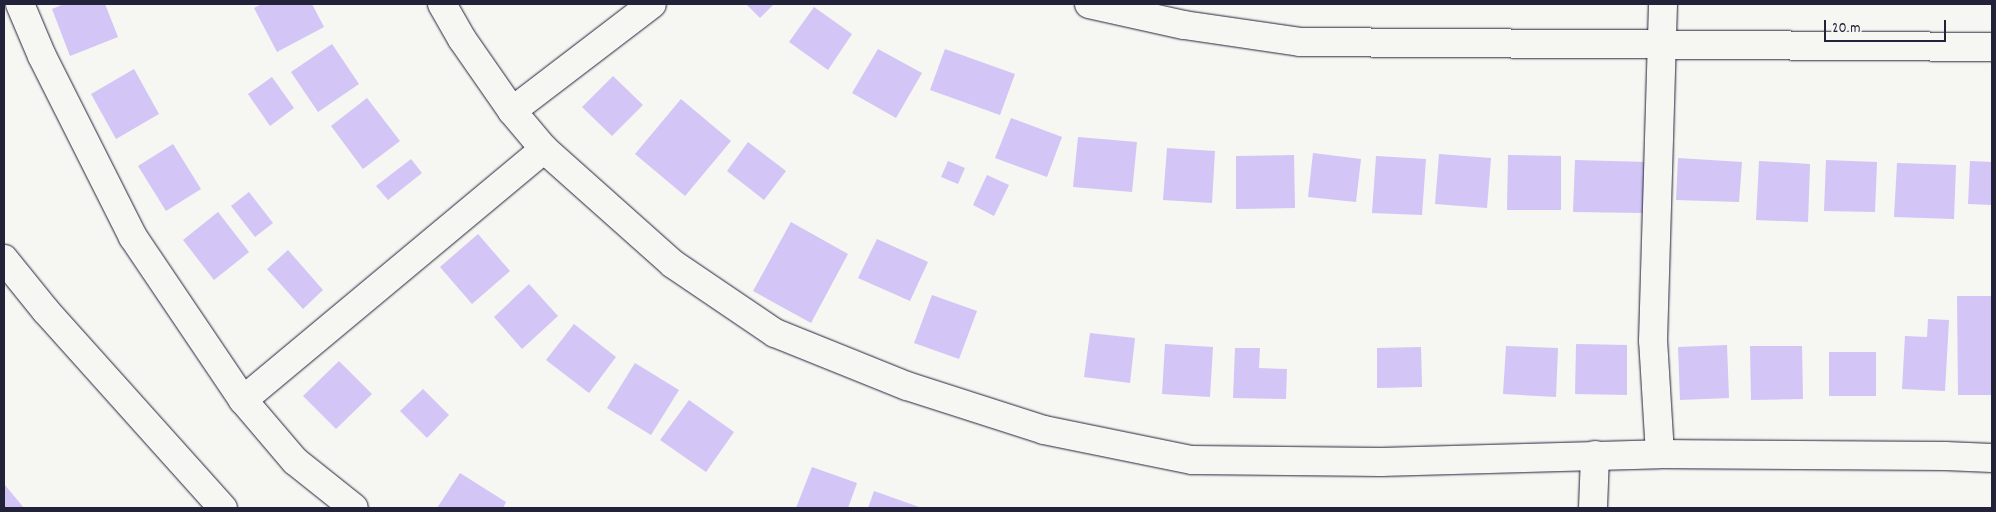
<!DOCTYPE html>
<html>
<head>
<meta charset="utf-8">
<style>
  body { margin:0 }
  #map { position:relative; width:1996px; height:512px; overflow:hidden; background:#f6f6f2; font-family:Dekko,sans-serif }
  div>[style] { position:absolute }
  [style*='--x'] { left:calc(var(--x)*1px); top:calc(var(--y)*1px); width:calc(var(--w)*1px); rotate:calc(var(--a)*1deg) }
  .building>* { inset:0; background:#d3c5f6 }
  .roads { filter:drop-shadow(0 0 1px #22223b) drop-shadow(0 0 1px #22223b) }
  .street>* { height:28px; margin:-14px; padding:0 14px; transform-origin:14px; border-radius:14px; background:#f6f6f2 }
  span { translate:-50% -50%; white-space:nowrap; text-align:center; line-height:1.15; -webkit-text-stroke:4px #f6f6f2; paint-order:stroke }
  .frame { position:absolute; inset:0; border:5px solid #22223b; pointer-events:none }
  .scale { position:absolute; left:1824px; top:20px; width:122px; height:22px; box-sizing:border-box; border:2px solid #22223b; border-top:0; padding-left:6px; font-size:15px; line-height:18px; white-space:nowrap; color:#22223b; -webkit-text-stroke:4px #f6f6f2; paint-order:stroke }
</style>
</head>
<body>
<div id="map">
  <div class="building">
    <i style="clip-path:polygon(64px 4px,105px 4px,118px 37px,70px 56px,52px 9px)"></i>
    <i style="clip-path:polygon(262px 4px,312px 4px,324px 27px,277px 52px,254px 8px)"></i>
    <i style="clip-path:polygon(746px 4px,774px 4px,760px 18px)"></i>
    <i style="clip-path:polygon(814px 7px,852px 34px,828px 70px,789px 42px)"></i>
    <i style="clip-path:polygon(332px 44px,359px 84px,318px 112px,291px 72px)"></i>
    <i style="clip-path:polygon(878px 49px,922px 73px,896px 118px,852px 93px)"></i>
    <i style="clip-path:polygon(945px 49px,1015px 74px,1000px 115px,930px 90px)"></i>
    <i style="clip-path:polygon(134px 69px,159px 114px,116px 139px,91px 94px)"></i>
    <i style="clip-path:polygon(613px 76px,643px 105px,612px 136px,582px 107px)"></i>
    <i style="clip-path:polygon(272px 77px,294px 108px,270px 126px,248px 94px)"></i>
    <i style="clip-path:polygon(367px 98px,400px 141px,363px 169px,331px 126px)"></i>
    <i style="clip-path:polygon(681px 99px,731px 141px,685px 196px,635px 154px)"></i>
    <i style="clip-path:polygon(1011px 118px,1062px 137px,1047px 177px,995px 158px)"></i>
    <i style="clip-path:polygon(1078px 137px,1137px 142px,1132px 192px,1073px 187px)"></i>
    <i style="clip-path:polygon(748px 142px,786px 171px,764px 200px,727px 171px)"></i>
    <i style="clip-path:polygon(173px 144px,201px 189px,166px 211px,138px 166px)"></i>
    <i style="clip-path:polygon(1167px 148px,1215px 151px,1212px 203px,1163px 200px)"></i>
    <i style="clip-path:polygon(1313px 153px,1361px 159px,1356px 202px,1308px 197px)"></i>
    <i style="clip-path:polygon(1439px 154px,1491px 158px,1487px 208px,1435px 204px)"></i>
    <i style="clip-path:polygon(1294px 155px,1295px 208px,1236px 209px,1236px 156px)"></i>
    <i style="clip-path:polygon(1508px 155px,1561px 156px,1561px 210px,1507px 210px)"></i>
    <i style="clip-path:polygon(1376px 156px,1426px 159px,1422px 215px,1372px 213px)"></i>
    <i style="clip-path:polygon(1678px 158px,1742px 162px,1739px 202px,1676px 200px)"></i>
    <i style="clip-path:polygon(411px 159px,422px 173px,388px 200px,376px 186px)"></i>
    <i style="clip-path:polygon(1575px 160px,1646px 162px,1644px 213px,1573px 212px)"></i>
    <i style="clip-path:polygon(1826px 160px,1877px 162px,1875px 212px,1824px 211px)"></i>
    <i style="clip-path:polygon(948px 161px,965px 168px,958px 184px,941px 177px)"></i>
    <i style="clip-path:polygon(1759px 161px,1810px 164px,1808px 222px,1756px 220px)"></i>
    <i style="clip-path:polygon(1970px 161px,1992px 162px,1992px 205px,1968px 204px)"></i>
    <i style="clip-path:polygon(1897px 163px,1956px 165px,1954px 219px,1894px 217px)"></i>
    <i style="clip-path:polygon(987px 175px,1009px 185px,994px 216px,973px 205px)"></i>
    <i style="clip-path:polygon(249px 192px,273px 223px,255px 237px,231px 206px)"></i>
    <i style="clip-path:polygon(218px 212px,249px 252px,214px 280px,183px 240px)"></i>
    <i style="clip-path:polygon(791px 222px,848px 254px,811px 323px,753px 291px)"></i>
    <i style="clip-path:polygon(478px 234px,510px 271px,472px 304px,440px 267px)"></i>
    <i style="clip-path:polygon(877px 239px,928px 262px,910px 301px,858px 278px)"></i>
    <i style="clip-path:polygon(288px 250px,323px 290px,303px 309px,267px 269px)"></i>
    <i style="clip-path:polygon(529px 284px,558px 316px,522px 349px,494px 317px)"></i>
    <i style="clip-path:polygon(932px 295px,977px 311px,959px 359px,914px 343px)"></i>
    <i style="clip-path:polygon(1957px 296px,1992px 296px,1992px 395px,1958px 395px)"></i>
    <i style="clip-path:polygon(1928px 319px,1949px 320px,1945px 391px,1902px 389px,1905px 336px,1927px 337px)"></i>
    <i style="clip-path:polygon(574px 324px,616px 357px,589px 393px,546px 360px)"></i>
    <i style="clip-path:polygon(1090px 333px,1135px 338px,1130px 383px,1084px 377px)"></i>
    <i style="clip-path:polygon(1165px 344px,1213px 347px,1210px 397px,1162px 394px)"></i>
    <i style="clip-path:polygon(1576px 344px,1627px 345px,1627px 395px,1575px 394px)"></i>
    <i style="clip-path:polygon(1727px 345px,1729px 398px,1680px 400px,1678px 347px)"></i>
    <i style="clip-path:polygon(1506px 346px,1558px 348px,1556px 397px,1503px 394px)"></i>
    <i style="clip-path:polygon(1750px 346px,1802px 346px,1803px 399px,1751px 400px)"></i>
    <i style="clip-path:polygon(1421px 347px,1422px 387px,1377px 388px,1377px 348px)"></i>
    <i style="clip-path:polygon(1235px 348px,1260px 348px,1259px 368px,1287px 369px,1286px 399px,1233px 398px)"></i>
    <i style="clip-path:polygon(1829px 352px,1876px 352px,1876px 396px,1829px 396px)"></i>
    <i style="clip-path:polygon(339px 361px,372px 394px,336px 429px,303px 396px)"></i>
    <i style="clip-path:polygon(635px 363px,679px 390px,651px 435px,607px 408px)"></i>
    <i style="clip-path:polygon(423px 389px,449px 415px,427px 438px,400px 411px)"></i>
    <i style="clip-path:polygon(689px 400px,734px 432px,706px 472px,660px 440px)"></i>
    <i style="clip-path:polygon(812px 467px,857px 483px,848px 508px,796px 508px)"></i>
    <i style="clip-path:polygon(460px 473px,506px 502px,503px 508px,437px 508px)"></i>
    <i style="clip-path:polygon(4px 484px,24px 508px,4px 508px)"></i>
    <i style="clip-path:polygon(874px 491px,922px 508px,868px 508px)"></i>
  </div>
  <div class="roads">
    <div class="street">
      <i style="--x:20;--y:4;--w:56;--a:67.1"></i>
      <i style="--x:42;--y:56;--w:203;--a:63.3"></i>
      <i style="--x:133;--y:237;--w:197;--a:56"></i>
      <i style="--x:243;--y:400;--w:80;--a:49.6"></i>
      <i style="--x:295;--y:461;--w:75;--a:38.5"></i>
      <i style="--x:442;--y:4;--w:40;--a:60.3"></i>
      <i style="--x:462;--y:39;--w:88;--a:55.2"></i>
      <i style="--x:512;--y:111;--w:50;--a:49.9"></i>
      <i style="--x:544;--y:149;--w:173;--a:41.7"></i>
      <i style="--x:673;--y:264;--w:123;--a:34.1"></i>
      <i style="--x:775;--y:333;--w:142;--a:21.9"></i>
      <i style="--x:907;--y:386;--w:144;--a:17.8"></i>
      <i style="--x:1044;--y:430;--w:151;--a:11.5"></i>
      <i style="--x:1192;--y:460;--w:189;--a:0.6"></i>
      <i style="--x:1381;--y:462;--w:279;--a:-1.6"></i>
      <i style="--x:1660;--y:454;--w:285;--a:0.4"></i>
      <i style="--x:1945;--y:456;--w:47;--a:2.4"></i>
      <i style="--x:1089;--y:4;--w:97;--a:12.5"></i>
      <i style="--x:1184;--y:25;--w:117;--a:8.3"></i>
      <i style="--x:1300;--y:42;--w:692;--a:0.41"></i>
      <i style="--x:512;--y:111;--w:176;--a:-37.4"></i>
      <i style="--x:4;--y:259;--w:67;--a:51.1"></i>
      <i style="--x:46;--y:311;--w:265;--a:48.1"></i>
      <i style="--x:243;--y:400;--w:392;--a:-39.8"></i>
      <i style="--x:1660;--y:454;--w:113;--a:-93.5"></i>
      <i style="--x:1653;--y:341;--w:337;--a:-88.3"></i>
      <i style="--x:1593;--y:508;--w:53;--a:-87.8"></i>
    </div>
  </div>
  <div class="frame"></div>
  <div class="scale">20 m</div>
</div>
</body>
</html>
